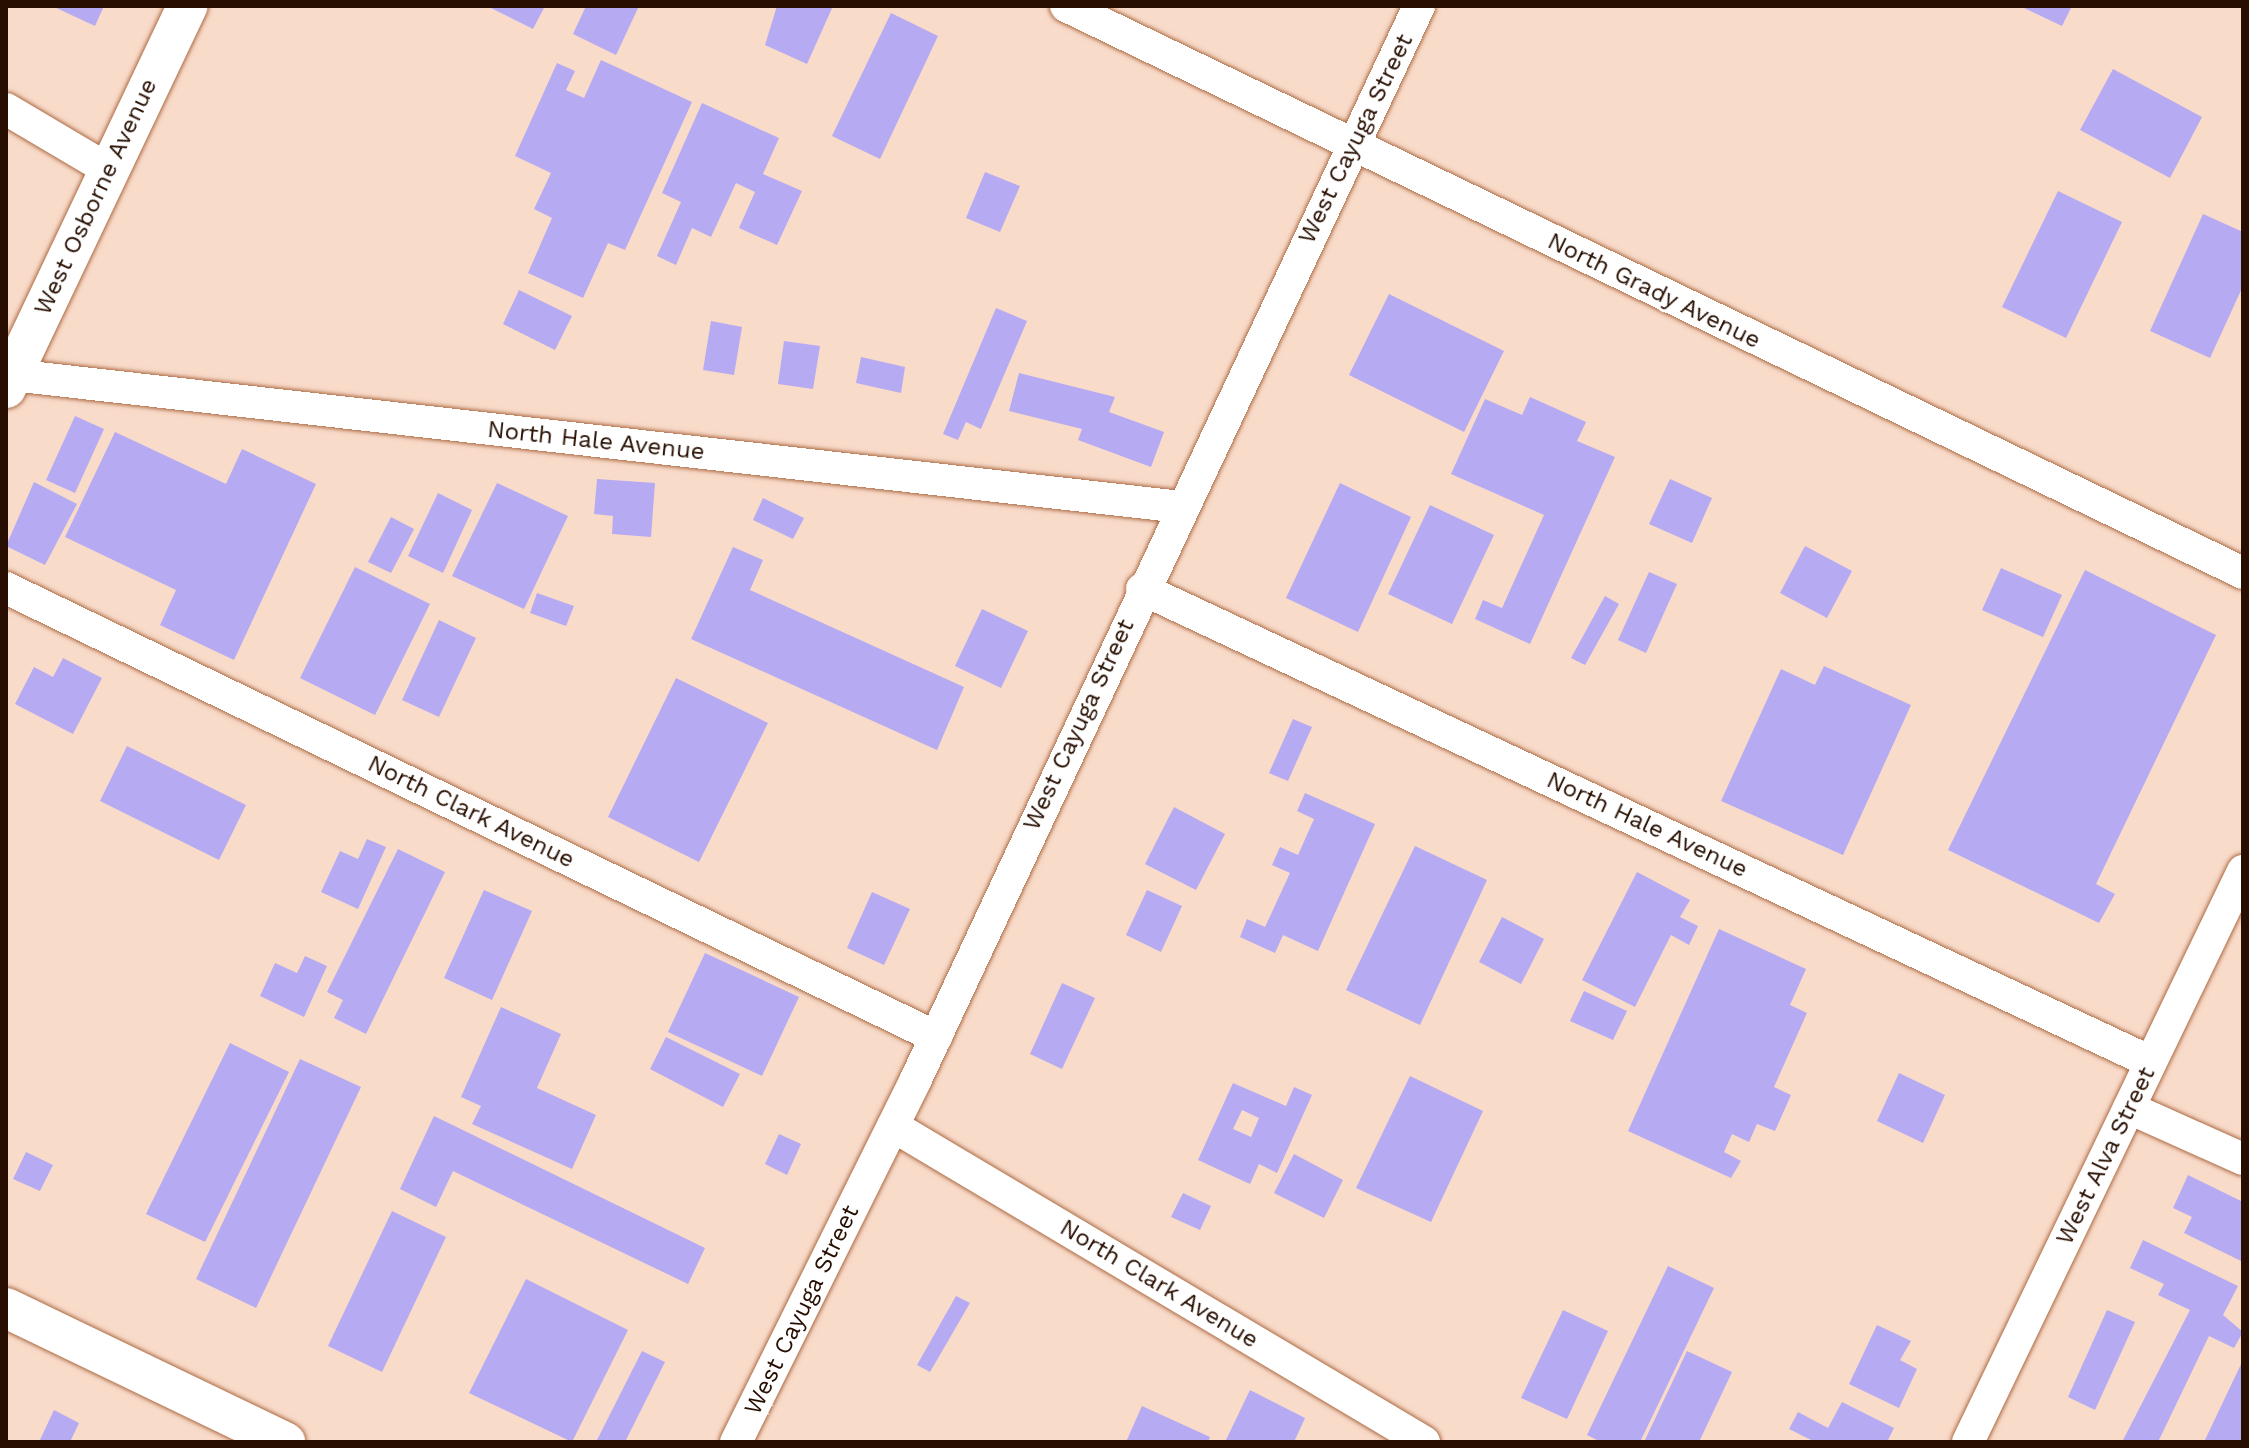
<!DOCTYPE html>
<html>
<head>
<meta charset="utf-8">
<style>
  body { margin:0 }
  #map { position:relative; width:2249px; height:1448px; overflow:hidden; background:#f9dbca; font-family:"Work Sans",sans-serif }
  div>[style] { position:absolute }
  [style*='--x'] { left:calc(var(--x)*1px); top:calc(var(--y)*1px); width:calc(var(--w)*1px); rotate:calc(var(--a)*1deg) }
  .building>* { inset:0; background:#b6aaf2 }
  .roads { filter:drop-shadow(0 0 2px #ad6b43) drop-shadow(0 0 2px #ad6b43) }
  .minor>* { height:32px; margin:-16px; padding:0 16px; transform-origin:16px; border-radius:16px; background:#fff }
  .tertiary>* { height:40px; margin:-20px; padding:0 20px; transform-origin:20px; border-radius:20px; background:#fff }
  span { translate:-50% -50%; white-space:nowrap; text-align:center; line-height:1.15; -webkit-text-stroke:6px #fff; paint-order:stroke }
  .street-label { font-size:24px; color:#270e00 }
  .frame { position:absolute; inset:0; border:8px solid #270e00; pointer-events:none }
</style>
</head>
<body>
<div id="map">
  <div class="building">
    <i style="clip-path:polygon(52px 6px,104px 6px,95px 26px)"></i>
    <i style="clip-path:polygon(487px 6px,545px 6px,533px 29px)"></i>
    <i style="clip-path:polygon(586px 6px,639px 6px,616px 55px,573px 34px)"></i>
    <i style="clip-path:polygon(777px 6px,833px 6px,807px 64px,765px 45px)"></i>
    <i style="clip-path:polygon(2020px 6px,2072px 6px,2062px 26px)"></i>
    <i style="clip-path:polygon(891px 13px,938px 36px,880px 159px,832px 136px)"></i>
    <i style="clip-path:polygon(601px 60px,692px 102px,625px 250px,608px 243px,583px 298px,528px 273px,552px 218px,534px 209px,551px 173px,515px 156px,557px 63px,575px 71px,566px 90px,584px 98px)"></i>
    <i style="clip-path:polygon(2113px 69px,2202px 117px,2170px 178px,2080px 130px)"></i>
    <i style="clip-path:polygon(702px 103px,779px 138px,763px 174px,802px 191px,777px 245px,739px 228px,755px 192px,736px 183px,711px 237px,692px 228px,676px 265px,657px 256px,681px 202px,662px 193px)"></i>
    <i style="clip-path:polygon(985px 172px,1020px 186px,1000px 232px,966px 218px)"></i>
    <i style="clip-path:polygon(2058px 191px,2122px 222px,2066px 338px,2002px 307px)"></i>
    <i style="clip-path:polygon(2203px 214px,2243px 232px,2243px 286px,2210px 358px,2150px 331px)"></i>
    <i style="clip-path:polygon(519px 290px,572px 316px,555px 350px,503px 324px)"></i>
    <i style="clip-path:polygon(1389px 294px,1504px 351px,1464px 432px,1349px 375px)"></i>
    <i style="clip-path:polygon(996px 308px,1027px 321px,981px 429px,966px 422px,958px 440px,943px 434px)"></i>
    <i style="clip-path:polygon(711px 321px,742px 327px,734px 375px,703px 370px)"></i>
    <i style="clip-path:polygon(784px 341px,820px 346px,813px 389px,778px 384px)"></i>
    <i style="clip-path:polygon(861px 357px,905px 367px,901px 393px,856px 383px)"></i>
    <i style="clip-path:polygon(1019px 373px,1115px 397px,1109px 412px,1164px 432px,1151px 467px,1078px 440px,1082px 429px,1009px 411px)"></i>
    <i style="clip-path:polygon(1530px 397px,1586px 422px,1577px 441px,1615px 457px,1530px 644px,1475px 619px,1483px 600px,1502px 608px,1544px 515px,1451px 474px,1485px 399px,1522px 415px)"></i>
    <i style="clip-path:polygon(75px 416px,104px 429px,75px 493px,46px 480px)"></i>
    <i style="clip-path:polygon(115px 432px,226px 484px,242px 449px,316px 484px,234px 660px,160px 625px,176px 590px,65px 537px)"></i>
    <i style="clip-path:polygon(597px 479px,655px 483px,651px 537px,612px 534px,613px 516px,594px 514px)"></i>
    <i style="clip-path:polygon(1670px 479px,1712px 498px,1692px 543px,1649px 524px)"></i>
    <i style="clip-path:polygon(34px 482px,77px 504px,45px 565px,6px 546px)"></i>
    <i style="clip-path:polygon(497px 483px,568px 516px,524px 609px,452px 576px)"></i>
    <i style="clip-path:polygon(1340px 483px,1411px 517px,1358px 632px,1286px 598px)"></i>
    <i style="clip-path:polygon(438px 493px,472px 510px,443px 573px,408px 556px)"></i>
    <i style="clip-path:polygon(763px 498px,804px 518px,793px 539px,753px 520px)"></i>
    <i style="clip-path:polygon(1430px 505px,1494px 535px,1452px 624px,1388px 594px)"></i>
    <i style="clip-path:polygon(391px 517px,414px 529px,391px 573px,368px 562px)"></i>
    <i style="clip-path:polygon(1805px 546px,1852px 571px,1827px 618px,1780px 593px)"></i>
    <i style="clip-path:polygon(733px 547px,763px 560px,750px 590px,964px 687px,937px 750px,691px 639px)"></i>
    <i style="clip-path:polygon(355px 567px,430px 604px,375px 715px,300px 678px)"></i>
    <i style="clip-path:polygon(2001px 568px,2062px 595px,2043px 637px,1982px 610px)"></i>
    <i style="clip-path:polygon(2085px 570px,2216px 635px,2096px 884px,2115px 894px,2099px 923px,1948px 850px)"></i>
    <i style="clip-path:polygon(1649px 572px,1677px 584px,1646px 653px,1618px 640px)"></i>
    <i style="clip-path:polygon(537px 593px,574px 606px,566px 626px,530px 613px)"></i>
    <i style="clip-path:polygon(1605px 596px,1619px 604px,1585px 665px,1571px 658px)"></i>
    <i style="clip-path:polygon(982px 609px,1028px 631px,1001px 688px,955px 666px)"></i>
    <i style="clip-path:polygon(439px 620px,476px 638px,439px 717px,402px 700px)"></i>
    <i style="clip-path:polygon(63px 658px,102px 678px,73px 734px,15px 704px,34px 667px,53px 677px)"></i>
    <i style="clip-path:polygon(1824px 666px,1911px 705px,1843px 855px,1721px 801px,1781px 669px,1815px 685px)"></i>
    <i style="clip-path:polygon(676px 678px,768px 723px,699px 862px,608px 817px)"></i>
    <i style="clip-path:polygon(1293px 719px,1312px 727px,1288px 781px,1269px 773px)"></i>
    <i style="clip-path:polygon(127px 746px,246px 805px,219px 860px,100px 801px)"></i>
    <i style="clip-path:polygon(1305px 793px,1375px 824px,1318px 951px,1283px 935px,1275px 953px,1240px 937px,1247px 919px,1265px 927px,1290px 873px,1272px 865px,1280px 847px,1298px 855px,1314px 819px,1297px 811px)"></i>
    <i style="clip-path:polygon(1174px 807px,1225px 834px,1196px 890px,1145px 864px)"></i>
    <i style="clip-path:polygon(367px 839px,386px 847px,358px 909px,321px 892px,340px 851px,358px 859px)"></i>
    <i style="clip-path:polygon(1415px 846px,1487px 880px,1420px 1025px,1346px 990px)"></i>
    <i style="clip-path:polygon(398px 849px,445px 872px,366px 1034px,334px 1018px,343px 1000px,327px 992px)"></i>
    <i style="clip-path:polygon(1637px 872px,1690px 900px,1680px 917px,1698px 926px,1689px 945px,1671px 935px,1635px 1007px,1582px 980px)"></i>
    <i style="clip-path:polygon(484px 890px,532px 911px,492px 1000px,444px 978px)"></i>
    <i style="clip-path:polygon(1147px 890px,1182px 906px,1161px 952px,1126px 935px)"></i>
    <i style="clip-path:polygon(872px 892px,910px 909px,884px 965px,847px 948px)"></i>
    <i style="clip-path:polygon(1502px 917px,1544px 939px,1521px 984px,1479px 962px)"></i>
    <i style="clip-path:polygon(1719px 929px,1806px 969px,1790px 1005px,1807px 1013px,1774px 1087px,1791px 1095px,1775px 1131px,1757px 1124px,1749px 1142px,1732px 1134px,1724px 1152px,1741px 1161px,1731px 1178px,1628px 1131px)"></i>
    <i style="clip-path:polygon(705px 953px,799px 997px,762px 1076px,668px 1032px)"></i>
    <i style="clip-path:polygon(305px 956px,327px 966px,304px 1017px,260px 996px,275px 963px,297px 973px)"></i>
    <i style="clip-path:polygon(1062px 983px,1095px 998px,1062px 1069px,1030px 1054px)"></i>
    <i style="clip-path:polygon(1584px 991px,1627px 1011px,1613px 1040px,1570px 1021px)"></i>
    <i style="clip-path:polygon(501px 1007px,561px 1034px,537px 1088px,596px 1115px,572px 1169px,472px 1124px,481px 1106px,461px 1097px)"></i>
    <i style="clip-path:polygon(666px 1037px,740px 1074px,723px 1107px,650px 1069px)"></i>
    <i style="clip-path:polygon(230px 1043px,289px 1072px,205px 1242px,146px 1214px)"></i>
    <i style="clip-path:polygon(300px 1059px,361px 1087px,256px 1308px,196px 1279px)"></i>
    <i style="clip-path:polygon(1899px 1073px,1945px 1095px,1923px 1143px,1877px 1121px)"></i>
    <i style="clip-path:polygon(1410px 1076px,1483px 1111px,1431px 1222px,1356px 1188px)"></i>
    <i style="clip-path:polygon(evenodd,1233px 1083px,1286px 1106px,1294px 1087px,1312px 1095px,1277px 1173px,1259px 1164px,1250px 1184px,1198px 1160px,1233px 1083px,1242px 1110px,1259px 1118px,1251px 1137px,1233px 1129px,1242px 1110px)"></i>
    <i style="clip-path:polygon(434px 1116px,705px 1248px,688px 1284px,453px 1171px,436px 1207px,400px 1189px)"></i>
    <i style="clip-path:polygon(779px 1134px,801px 1144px,787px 1175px,765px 1164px)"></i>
    <i style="clip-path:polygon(26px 1152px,53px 1165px,40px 1191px,13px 1179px)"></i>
    <i style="clip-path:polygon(1294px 1154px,1343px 1180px,1324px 1218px,1274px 1193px)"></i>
    <i style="clip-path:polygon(2188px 1175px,2243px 1202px,2241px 1261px,2184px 1233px,2192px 1217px,2173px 1208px)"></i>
    <i style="clip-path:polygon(1183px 1193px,1211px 1206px,1200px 1230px,1171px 1217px)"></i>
    <i style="clip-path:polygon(392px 1211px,446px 1237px,382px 1372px,328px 1346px)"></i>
    <i style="clip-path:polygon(2143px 1240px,2238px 1286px,2223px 1315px,2243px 1332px,2234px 1348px,2209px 1336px,2158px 1442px,2122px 1442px,2190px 1310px,2158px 1295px,2164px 1284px,2130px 1268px)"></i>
    <i style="clip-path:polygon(1668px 1266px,1714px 1288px,1640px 1442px,1601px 1442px,1587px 1435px)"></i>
    <i style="clip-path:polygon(526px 1279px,628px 1330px,572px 1442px,469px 1393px)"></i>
    <i style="clip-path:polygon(956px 1296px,970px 1303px,930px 1372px,917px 1365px)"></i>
    <i style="clip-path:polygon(1563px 1310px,1608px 1331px,1567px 1419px,1521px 1398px)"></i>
    <i style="clip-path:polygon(2107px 1310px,2135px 1322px,2095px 1410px,2068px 1397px)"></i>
    <i style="clip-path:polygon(1877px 1325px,1911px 1341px,1900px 1360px,1917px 1369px,1899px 1408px,1849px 1384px)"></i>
    <i style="clip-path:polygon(642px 1351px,665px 1362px,625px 1442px,596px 1442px)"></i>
    <i style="clip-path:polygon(1687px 1351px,1732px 1372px,1699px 1442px,1644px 1442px)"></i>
    <i style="clip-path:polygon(2243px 1360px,2241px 1442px,2204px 1442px)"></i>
    <i style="clip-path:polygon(1250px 1390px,1305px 1418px,1294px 1442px,1225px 1442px)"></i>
    <i style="clip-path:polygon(1842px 1402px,1894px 1428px,1887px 1442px,1815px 1442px,1789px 1429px,1798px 1412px,1828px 1428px)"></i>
    <i style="clip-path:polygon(1142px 1406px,1210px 1437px,1208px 1442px,1126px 1442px)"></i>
    <i style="clip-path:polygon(54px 1410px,79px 1423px,70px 1442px,39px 1442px)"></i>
  </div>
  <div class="roads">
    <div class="minor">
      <i style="--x:1066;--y:6;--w:1306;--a:25.72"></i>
      <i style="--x:6;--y:109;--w:120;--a:30.6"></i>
      <i style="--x:12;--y:375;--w:1176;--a:6.44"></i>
      <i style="--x:6;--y:588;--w:1033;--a:25.77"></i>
      <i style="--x:1142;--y:589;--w:1114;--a:25.12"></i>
      <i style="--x:2129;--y:1108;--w:125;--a:24.1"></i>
      <i style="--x:893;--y:1126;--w:618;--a:30.76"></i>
      <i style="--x:736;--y:1442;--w:405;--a:-63.6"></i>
      <i style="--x:916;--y:1079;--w:1185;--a:-64.88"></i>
      <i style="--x:1968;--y:1442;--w:634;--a:-64.28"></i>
    </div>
    <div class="tertiary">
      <i style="--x:6;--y:388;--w:423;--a:-64.6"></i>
      <i style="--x:6;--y:1308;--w:310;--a:25.7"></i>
    </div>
  </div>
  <div class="street-label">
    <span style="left:1356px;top:139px;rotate:-64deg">West Cayuga Street</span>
    <span style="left:96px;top:197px;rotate:-65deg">West Osborne Avenue</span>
    <span style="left:1654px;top:291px;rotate:26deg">North Grady Avenue</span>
    <span style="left:596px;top:441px;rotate:6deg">North Hale Avenue</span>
    <span style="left:1079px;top:725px;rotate:-65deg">West Cayuga Street</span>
    <span style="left:471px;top:812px;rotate:26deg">North Clark Avenue</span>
    <span style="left:1647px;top:825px;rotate:25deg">North Hale Avenue</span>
    <span style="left:2106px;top:1156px;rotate:-64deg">West Alva Street</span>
    <span style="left:1159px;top:1284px;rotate:31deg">North Clark Avenue</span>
    <span style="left:802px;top:1310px;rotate:-64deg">West Cayuga Street</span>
  </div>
  <div class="frame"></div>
</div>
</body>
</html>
